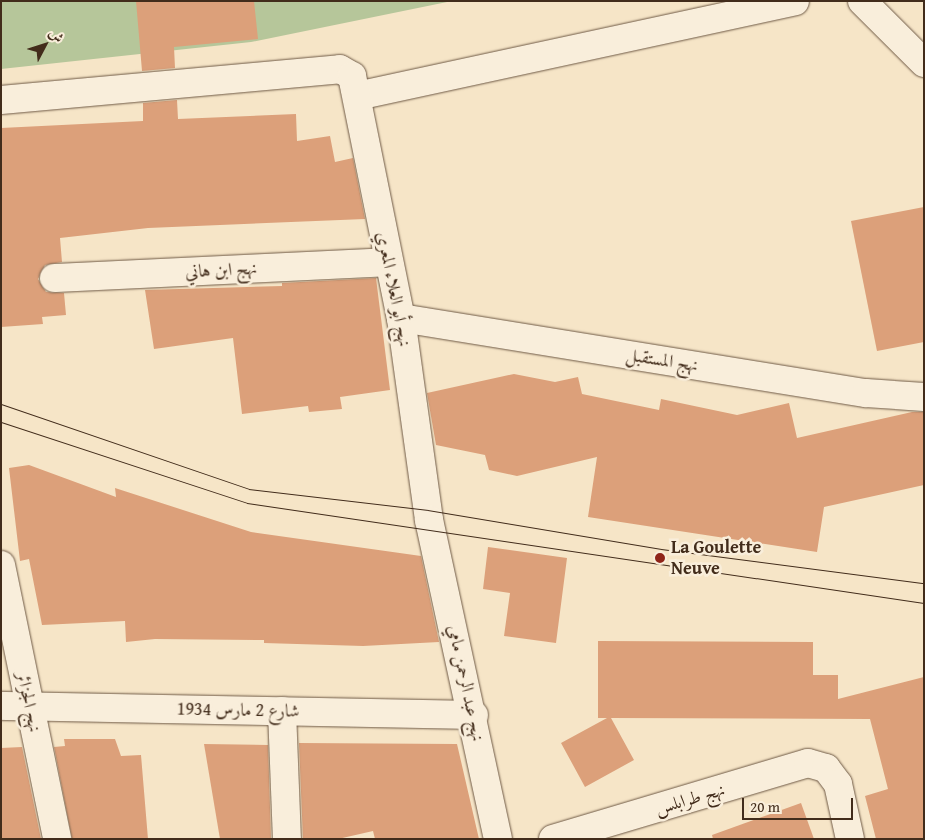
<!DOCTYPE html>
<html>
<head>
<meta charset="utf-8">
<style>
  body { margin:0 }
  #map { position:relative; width:925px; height:840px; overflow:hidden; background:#f6e5c7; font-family:"Gentium Book Plus",Amiri,serif }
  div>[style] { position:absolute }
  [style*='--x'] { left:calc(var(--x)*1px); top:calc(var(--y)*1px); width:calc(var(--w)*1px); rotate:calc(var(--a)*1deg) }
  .green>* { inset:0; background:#b6c69a }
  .building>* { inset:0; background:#dca07a }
  .roads { filter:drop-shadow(0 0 1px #6f5a46) drop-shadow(0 0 1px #6f5a46) }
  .minor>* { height:28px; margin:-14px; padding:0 14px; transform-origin:14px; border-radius:14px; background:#f9eedb }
  .tram>* { height:1px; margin:-0.5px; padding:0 0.5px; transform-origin:0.5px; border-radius:0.5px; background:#422c1b }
  .dots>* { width:14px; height:14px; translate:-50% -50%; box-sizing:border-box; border:2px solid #f9eedb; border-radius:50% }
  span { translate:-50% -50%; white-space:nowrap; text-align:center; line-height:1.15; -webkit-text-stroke:5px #f9eedb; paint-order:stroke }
  .street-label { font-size:18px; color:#422c1b }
  .poi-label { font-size:18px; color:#422c1b; font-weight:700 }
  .left { translate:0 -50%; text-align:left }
  .frame { position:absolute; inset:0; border:2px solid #422c1b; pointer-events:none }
  .north { position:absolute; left:20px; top:20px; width:50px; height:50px; -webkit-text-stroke:4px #f9eedb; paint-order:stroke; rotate:50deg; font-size:14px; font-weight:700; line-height:20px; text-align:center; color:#422c1b }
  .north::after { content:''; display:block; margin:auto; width:18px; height:22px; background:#422c1b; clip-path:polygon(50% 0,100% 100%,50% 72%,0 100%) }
  .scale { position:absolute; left:742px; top:798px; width:111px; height:22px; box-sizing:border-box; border:2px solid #422c1b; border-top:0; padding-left:6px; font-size:15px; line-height:18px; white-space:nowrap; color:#422c1b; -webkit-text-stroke:4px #f9eedb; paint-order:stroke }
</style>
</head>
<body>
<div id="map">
  <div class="green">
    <i style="clip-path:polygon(1px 1px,452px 1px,251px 42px,1px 69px)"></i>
  </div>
  <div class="building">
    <i style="clip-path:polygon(136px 1px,254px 1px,258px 39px,174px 47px,175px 68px,142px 71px)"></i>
    <i style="clip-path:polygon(177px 100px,178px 119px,296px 114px,297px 141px,330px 136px,335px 162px,353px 158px,365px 219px,148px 228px,60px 238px,62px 262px,45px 265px,38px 279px,46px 292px,64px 293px,66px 315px,42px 317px,43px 324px,1px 327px,1px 128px,143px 121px,143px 103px)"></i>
    <i style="clip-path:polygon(924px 207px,924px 342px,877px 351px,851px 221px)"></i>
    <i style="clip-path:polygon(376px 278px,390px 390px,340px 397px,342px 409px,309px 412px,308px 406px,242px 414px,233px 338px,154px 349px,145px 290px,282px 286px,282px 283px)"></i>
    <i style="clip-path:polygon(514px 374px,555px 382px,578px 377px,582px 394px,659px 410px,661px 399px,737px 415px,789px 403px,797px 438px,912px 412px,924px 412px,924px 485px,824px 507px,817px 552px,588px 517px,597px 457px,517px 476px,489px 470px,485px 455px,436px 445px,427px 393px)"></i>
    <i style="clip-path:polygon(29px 465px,116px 497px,115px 488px,251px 532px,421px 556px,439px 642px,363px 646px,264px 643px,264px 640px,155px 639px,126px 642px,125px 621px,42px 625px,29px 559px,20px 561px,9px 468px)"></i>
    <i style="clip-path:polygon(488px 547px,567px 558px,556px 643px,504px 636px,510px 593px,483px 589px)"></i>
    <i style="clip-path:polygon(598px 641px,813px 642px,813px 675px,838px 675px,838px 699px,924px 677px,924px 839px,876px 839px,865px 796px,888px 789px,870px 719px,611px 718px,634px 760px,585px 787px,561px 743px,607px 718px,598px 718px)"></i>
    <i style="clip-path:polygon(64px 739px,115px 739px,121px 756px,141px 755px,148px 839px,72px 839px,54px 747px,65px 746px)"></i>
    <i style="clip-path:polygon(299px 743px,457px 744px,479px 839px,375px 839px,373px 831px,338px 839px,303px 839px)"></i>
    <i style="clip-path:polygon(204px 744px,268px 745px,271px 839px,220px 839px)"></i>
    <i style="clip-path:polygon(22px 747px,41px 839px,1px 839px,1px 748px)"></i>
    <i style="clip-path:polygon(801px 803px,814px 839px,713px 839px,712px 835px)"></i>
  </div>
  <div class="roads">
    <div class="minor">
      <i style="--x:862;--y:1;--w:88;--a:45"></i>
      <i style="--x:357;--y:96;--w:448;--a:-12.2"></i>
      <i style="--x:1;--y:100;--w:340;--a:-5.2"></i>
      <i style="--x:340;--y:69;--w:14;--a:30"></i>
      <i style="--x:352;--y:76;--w:247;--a:78.6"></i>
      <i style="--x:401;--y:318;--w:204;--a:82.1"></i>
      <i style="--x:429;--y:520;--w:326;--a:77.8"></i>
      <i style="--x:54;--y:278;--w:334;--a:-2.7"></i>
      <i style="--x:401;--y:318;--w:471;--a:9.2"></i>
      <i style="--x:866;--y:393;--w:58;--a:3.9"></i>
      <i style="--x:1;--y:565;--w:280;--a:78.4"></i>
      <i style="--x:1;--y:706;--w:473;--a:1.1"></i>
      <i style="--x:282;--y:711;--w:128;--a:87.8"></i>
      <i style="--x:553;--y:839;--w:266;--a:-16.6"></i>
      <i style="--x:808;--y:763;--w:19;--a:16"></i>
      <i style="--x:826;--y:768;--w:20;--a:53"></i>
      <i style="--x:838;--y:784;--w:56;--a:77.7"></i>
    </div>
  </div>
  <div class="tram">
    <i style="--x:1;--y:404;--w:262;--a:18.9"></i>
    <i style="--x:249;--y:489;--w:180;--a:6.7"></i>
    <i style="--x:428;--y:510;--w:236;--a:9.5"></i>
    <i style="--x:661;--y:549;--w:265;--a:7.4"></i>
    <i style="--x:1;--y:422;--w:259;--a:18.2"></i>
    <i style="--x:247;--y:503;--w:684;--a:8.4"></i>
  </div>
  <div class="dots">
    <i style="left:660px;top:558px;background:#8f2418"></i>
  </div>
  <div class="street-label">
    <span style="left:221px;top:270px;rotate:-3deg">نهج ابن هاني</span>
    <span style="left:394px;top:289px;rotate:79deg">نهج أبو العلاء المعري</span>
    <span style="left:662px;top:360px;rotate:9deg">نهج المستقبل</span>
    <span style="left:466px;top:683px;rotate:78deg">نهج عبد الرحمن مامي</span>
    <span style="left:29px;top:702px;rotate:78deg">نهج الجزائر</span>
    <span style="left:238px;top:710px;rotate:1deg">شارع 2 مارس 1934</span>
    <span style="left:690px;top:799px;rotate:-16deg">نهج طرابلس</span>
  </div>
  <div class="poi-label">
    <span class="left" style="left:671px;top:558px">La Goulette<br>Neuve</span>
  </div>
  <div class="frame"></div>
  <div class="north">ش</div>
  <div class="scale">20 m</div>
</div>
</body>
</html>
